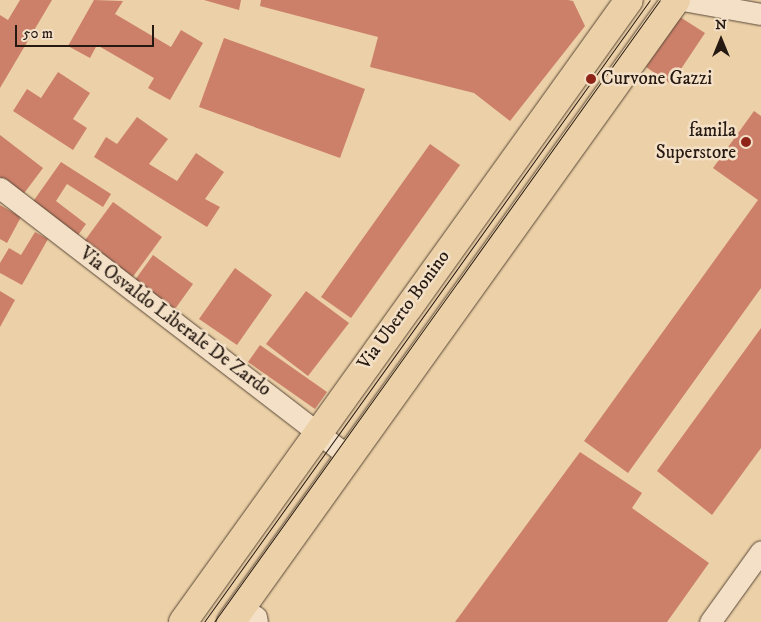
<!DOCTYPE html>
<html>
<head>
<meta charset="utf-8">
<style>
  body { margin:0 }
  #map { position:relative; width:761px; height:622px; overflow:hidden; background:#ecd0a7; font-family:"IM FELL DW Pica",serif }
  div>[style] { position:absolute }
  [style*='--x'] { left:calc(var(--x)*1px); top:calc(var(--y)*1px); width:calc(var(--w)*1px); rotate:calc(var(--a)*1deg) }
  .building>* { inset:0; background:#cc8069 }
  .roads { filter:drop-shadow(0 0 1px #574737) drop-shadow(0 0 1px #574737) }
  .minor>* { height:21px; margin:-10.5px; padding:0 10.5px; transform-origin:10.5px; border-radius:10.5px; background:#f3e0c6 }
  .major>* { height:28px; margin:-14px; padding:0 14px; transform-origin:14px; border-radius:14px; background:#ecd0a7 }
  .tram>* { height:1px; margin:-0.5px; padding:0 0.5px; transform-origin:0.5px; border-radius:0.5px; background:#251912 }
  .dots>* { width:14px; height:14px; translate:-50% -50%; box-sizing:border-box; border:2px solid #f3e0c6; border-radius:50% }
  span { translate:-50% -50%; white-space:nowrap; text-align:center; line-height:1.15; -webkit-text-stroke:5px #f3e0c6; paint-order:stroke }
  .poi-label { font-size:19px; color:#251912 }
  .left { translate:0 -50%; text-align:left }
  .right { translate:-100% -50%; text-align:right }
  .street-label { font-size:19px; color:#251912 }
  .north { position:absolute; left:696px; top:15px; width:50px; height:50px; -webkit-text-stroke:4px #f3e0c6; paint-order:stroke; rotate:0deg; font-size:14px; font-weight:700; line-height:20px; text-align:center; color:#251912 }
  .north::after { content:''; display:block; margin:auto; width:18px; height:22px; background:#251912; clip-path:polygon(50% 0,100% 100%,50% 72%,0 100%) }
  .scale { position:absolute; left:15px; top:25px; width:139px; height:22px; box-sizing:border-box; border:2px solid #251912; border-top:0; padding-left:6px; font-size:15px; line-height:18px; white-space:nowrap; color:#251912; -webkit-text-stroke:4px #f3e0c6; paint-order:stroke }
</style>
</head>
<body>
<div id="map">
  <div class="building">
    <i style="clip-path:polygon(20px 0,52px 0,0 88px,0 15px,8px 20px)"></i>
    <i style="clip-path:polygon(94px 0,123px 1px,115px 14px,171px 47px,181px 30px,203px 43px,170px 100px,148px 88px,154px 78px,97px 45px,90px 58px,68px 46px)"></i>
    <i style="clip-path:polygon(204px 0,241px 0,239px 10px)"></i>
    <i style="clip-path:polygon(261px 0,568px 0,573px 1px,585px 26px,510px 121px,474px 93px,370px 67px,378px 37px,260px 6px)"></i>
    <i style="clip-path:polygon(680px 17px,705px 33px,671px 84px,646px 67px)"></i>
    <i style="clip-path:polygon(224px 38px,365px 89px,340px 158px,199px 107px)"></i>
    <i style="clip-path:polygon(58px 72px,90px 93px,73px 119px,87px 128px,73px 150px,13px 111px,27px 89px,41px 98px)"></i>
    <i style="clip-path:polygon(754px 111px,761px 116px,761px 288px,628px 473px,584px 441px,758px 200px,713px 168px)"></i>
    <i style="clip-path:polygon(137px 117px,168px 139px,149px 164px,177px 181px,196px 153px,224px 172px,205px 199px,220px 207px,207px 227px,94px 157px,106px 137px,117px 144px)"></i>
    <i style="clip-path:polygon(0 135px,43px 168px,22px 196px,0 179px)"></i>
    <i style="clip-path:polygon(430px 144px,460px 165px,351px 318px,321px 297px)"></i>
    <i style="clip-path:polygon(61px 162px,111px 194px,103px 207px,67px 184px,56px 201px,86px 224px,76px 238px,32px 203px)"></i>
    <i style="clip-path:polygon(113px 202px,162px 237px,132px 278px,83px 243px)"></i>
    <i style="clip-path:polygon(0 205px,21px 217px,7px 243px,0 239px)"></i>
    <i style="clip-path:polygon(35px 232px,48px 239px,22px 285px,0 273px,0 263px,9px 248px,21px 255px)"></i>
    <i style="clip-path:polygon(153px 255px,193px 284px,175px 309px,135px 280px)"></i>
    <i style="clip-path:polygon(235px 268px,272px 295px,237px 345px,199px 319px)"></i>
    <i style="clip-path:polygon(0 291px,15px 300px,0 327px)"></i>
    <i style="clip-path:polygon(306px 291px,349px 323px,308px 376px,266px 344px)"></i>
    <i style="clip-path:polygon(761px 328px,761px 448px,712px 515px,657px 471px)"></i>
    <i style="clip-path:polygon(260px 345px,327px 392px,315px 409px,248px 362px)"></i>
    <i style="clip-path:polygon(580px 452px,642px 493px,632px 508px,709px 563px,667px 622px,455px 622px)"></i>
  </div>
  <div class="roads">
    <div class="minor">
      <i style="--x:683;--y:0;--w:79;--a:10.2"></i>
      <i style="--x:0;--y:188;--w:441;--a:37.6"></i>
      <i style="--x:241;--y:608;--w:17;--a:31"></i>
      <i style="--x:256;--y:617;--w:5;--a:79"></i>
      <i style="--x:710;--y:622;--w:87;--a:-54.3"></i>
    </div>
    <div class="major">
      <i style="--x:183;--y:622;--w:765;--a:-54.36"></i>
      <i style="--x:231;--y:622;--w:765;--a:-54.42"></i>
    </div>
  </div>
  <div class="tram">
    <i style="--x:204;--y:622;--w:765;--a:-54.36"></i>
    <i style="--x:214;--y:622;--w:765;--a:-54.36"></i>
  </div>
  <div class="dots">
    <i style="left:591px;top:79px;background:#8f2418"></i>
    <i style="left:746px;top:142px;background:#8f2418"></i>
  </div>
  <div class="poi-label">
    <span class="left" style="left:601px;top:79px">Curvone Gazzi</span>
    <span class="right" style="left:736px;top:142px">famila<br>Superstore</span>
  </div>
  <div class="street-label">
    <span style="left:404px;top:310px;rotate:-54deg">Via Uberto Bonino</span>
    <span style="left:175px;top:322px;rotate:37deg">Via Osvaldo Liberale De Zardo</span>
  </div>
  <div class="north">N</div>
  <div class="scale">50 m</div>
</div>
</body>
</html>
